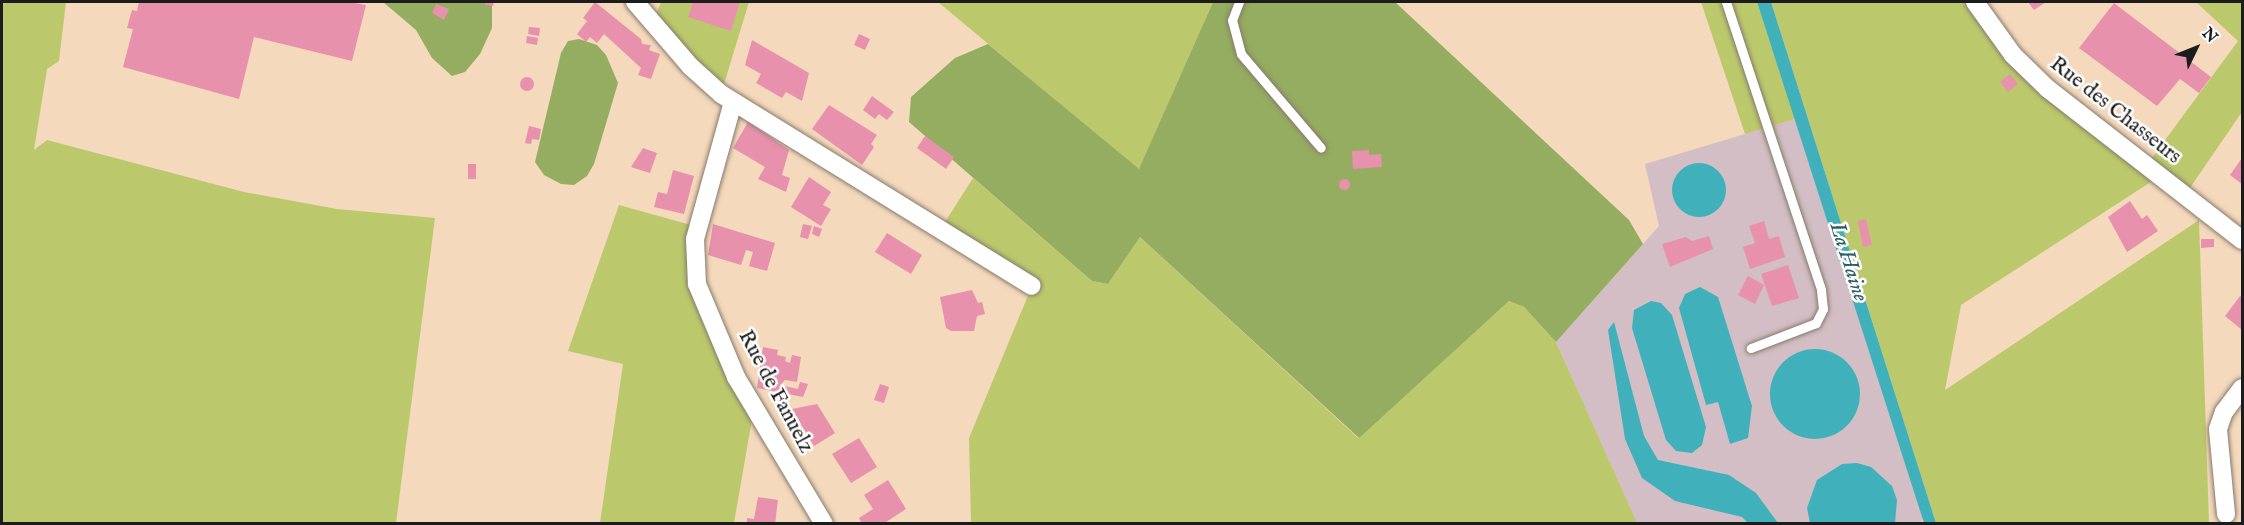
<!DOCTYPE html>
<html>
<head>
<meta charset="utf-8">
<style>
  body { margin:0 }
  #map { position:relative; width:2244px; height:525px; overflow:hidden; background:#f4d9bc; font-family:"IM FELL English",serif }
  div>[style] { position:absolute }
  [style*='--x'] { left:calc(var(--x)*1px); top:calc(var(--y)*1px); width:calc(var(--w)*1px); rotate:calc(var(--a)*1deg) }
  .industrial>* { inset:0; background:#d2bec4 }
  .green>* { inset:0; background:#bbc96c }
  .forest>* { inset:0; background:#94ad60 }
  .water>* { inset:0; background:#40b0bb }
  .round { border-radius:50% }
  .building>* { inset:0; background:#e791ad }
  .roads { filter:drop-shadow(0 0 2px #887a6c) drop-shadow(0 0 2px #887a6c) }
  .lane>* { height:9px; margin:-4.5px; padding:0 4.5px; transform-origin:4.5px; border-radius:4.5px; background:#fff }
  .street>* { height:18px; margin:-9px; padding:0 9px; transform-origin:9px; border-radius:9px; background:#fff }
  span { translate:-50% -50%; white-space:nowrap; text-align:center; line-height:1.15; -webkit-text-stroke:5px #fff; paint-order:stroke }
  .street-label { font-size:21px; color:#1c1c1c }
  .water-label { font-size:22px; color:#2c5f64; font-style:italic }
  .frame { position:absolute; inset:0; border:3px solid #1c1c1c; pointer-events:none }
  .north { position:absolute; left:2166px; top:18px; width:60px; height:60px; -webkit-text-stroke:4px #fff; paint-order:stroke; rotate:47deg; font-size:16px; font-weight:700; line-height:24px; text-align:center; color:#1c1c1c }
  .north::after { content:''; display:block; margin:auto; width:21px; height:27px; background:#1c1c1c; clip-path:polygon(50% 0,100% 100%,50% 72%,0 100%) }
</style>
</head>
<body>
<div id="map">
  <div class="industrial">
    <i style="clip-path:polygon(1795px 119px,1923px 516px,1921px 523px,1637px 524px,1556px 342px,1659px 226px,1645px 164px)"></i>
  </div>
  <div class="green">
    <i style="clip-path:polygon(2px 2px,66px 2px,59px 61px,47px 69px,34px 150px,47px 140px,244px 192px,337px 209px,435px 218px,396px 523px,2px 523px)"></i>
    <i style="clip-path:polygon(661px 2px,749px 2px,721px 94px,653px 23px)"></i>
    <i style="clip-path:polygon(938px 2px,1213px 2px,1139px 170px)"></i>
    <i style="clip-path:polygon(1701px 2px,1757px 2px,1795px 119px,1745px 134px)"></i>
    <i style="clip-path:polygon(1771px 2px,1975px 2px,2013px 55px,2146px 166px,2238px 41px,2196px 2px,2242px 2px,2242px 112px,2185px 195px,2160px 176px,1961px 305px,1945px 390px,2199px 220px,2209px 523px,1936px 523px)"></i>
    <i style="clip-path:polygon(973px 178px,1092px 281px,1108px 284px,1140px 237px,1358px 438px,1509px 301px,1524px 307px,1556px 342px,1637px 523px,971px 523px,969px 438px,1032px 286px,940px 230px)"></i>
    <i style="clip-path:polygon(619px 205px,698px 227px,693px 260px,754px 408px,734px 523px,600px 523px,623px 364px,568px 351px)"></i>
  </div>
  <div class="forest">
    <i style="clip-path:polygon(383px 2px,492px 2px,492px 28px,480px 54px,465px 72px,452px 76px,432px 58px,416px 30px)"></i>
    <i style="clip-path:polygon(1213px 2px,1395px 2px,1629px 220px,1643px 244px,1556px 342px,1524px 307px,1509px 301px,1359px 438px,1140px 237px,1108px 284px,1092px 281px,909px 122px,911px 97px,955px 58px,988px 44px,1139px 169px)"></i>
    <i style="clip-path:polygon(579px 39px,597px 45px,606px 55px,618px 83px,594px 164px,587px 176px,574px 185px,561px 184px,544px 175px,535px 162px,561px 53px,568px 41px)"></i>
  </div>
  <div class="water">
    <i style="clip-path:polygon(1757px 2px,1771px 2px,1936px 523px,1924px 523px)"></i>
    <i class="round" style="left:1672px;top:163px;width:54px;height:54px"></i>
    <i style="clip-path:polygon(1700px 287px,1718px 297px,1752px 406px,1748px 438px,1730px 444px,1718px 402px,1706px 405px,1679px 308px,1685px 294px)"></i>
    <i style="clip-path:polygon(1651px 301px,1661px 303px,1672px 315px,1706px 427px,1702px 445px,1692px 453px,1676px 451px,1666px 440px,1632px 328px,1634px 310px)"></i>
    <i style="clip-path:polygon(1614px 322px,1644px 436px,1658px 460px,1729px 475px,1756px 493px,1778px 523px,1748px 523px,1742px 517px,1675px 501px,1642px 478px,1625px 439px,1608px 330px)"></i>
    <i class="round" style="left:1770px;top:349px;width:90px;height:90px"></i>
    <i style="clip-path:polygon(1857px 463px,1871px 467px,1892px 486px,1897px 500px,1895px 523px,1810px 523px,1807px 508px,1817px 480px,1842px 464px)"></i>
  </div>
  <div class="building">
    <i style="clip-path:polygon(139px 2px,350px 2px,366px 5px,352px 61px,254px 37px,239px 99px,123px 67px,133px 29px,127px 28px,132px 10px,137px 11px)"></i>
    <i style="clip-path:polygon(485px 2px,494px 2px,493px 6px,485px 5px)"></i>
    <i style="clip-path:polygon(595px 2px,641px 39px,642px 44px,651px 45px,649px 50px,660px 54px,651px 79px,638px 75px,641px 68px,604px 34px,597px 43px,590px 37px,586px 42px,577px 34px,587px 21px,583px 18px)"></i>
    <i style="clip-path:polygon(693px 2px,740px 2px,731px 31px,688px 17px)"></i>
    <i style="clip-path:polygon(2028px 2px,2046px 2px,2034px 10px)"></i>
    <i style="clip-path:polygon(2114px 3px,2211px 77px,2199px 93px,2180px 79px,2157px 106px,2079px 48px)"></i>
    <i style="clip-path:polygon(436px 4px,449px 9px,444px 20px,432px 13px)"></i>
    <i style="clip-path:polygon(529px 27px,540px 28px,539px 36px,528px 34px)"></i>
    <i style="clip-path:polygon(859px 34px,870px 39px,865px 50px,854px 45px)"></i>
    <i style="clip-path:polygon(527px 36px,538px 38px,537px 45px,526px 43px)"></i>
    <i style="clip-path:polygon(752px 40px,809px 73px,802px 101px,786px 92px,782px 98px,756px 83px,761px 74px,745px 65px)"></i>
    <i style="clip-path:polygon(2010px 74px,2018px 84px,2008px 92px,2000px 82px)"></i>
    <i class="round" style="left:520px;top:77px;width:14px;height:14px"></i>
    <i style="clip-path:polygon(872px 96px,894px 112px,887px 120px,879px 114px,875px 119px,863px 110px)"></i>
    <i style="clip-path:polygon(829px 105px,877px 135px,871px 144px,874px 147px,862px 165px,812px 129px)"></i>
    <i style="clip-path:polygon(748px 122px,789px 150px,782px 175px,790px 178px,786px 192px,758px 179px,765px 167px,733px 148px)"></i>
    <i style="clip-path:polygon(529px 126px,541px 129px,539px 140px,532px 139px,531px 144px,525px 143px)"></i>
    <i style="clip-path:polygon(925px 136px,954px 157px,946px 169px,917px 148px)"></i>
    <i style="clip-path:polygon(643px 148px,657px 153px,650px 173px,631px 167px)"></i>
    <i style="clip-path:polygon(1369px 150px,1369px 155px,1381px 154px,1382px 167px,1353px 169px,1352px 151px)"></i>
    <i style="clip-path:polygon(2242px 158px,2242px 184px,2230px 175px)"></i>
    <i style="clip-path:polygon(468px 164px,476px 164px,476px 179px,468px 179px)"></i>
    <i style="clip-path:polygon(673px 170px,694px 176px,684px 214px,654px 207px,658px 192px,667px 194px)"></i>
    <i style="clip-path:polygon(809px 177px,831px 192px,823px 205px,831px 209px,821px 226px,791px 207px)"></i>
    <i class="round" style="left:1338.5px;top:178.5px;width:11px;height:11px"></i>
    <i style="clip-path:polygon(2130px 201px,2142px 219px,2147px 215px,2158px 231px,2127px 252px,2108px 217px)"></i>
    <i style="clip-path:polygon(1866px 219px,1872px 245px,1863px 247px,1858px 221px)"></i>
    <i style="clip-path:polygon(1764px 221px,1769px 239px,1779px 236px,1785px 257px,1750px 269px,1743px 247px,1755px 243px,1749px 226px)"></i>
    <i style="clip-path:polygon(713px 224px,775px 243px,767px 271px,749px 266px,753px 252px,746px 250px,741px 265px,708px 255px)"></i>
    <i style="clip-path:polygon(803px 224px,812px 226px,808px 239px,800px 237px)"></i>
    <i style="clip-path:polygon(814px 226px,822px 229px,819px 237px,812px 234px)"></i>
    <i style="clip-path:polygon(887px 233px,922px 255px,911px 274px,875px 252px)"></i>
    <i style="clip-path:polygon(1709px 236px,1713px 249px,1670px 267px,1662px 244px,1686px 237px,1692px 241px)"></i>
    <i style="clip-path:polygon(2201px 239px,2214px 239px,2214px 247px,2201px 248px)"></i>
    <i style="clip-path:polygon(1788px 265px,1799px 298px,1772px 306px,1761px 274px)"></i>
    <i style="clip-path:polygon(1748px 276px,1764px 285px,1755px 304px,1738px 295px)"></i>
    <i style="clip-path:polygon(972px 290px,978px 303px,982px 302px,985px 314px,977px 316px,974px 331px,951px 331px,946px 328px,940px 297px)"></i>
    <i style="clip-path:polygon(2240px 296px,2242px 297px,2242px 330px,2225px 316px)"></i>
    <i style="clip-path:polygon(763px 347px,778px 350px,777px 355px,786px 357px,785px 361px,790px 363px,792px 355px,801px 357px,797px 382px,785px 380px,780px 385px,798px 389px,800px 382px,808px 384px,803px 397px,757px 388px)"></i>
    <i style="clip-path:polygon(880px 384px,889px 387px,884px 403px,874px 400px)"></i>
    <i style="clip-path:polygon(817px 404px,835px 433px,814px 446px,792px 409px)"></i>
    <i style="clip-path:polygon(859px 438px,877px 467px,851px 483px,832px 454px)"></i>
    <i style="clip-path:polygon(888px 480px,906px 509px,883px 524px,862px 524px,859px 518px,873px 509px,864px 495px)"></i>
    <i style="clip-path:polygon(758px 497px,778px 500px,775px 524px,747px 524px,747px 518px,754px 519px)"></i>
  </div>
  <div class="roads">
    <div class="lane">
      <i style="--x:1239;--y:2;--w:19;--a:111"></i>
      <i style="--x:1232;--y:20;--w:35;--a:75"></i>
      <i style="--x:1241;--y:54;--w:123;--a:49.6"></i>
      <i style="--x:1726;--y:2;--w:303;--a:71.7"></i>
      <i style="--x:1821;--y:290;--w:19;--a:84"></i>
      <i style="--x:1823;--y:309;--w:16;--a:117"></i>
      <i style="--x:1816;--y:323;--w:70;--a:159"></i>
    </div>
    <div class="street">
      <i style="--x:635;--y:2;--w:84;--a:49.3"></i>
      <i style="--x:690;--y:66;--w:42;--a:42.1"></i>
      <i style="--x:721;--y:94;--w:365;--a:31.7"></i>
      <i style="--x:1975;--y:2;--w:65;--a:54.4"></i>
      <i style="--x:2013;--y:55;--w:49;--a:44.2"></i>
      <i style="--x:2048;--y:89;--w:246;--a:37.9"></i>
      <i style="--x:733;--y:102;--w:142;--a:105.5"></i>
      <i style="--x:695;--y:239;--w:45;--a:87.5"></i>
      <i style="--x:697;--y:284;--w:101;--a:67.2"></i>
      <i style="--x:736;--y:377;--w:171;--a:59.1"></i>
      <i style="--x:2226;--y:514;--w:85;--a:-95.4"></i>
      <i style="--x:2218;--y:429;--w:18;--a:-71"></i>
      <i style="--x:2224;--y:412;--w:30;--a:-53"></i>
    </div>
  </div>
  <div class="street-label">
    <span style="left:2115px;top:111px;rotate:38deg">Rue des Chasseurs</span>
    <span style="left:775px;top:392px;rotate:62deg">Rue de Fanuelz</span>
  </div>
  <div class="water-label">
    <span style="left:1848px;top:262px;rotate:72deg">La Haine</span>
  </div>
  <div class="frame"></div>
  <div class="north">N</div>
</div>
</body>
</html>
